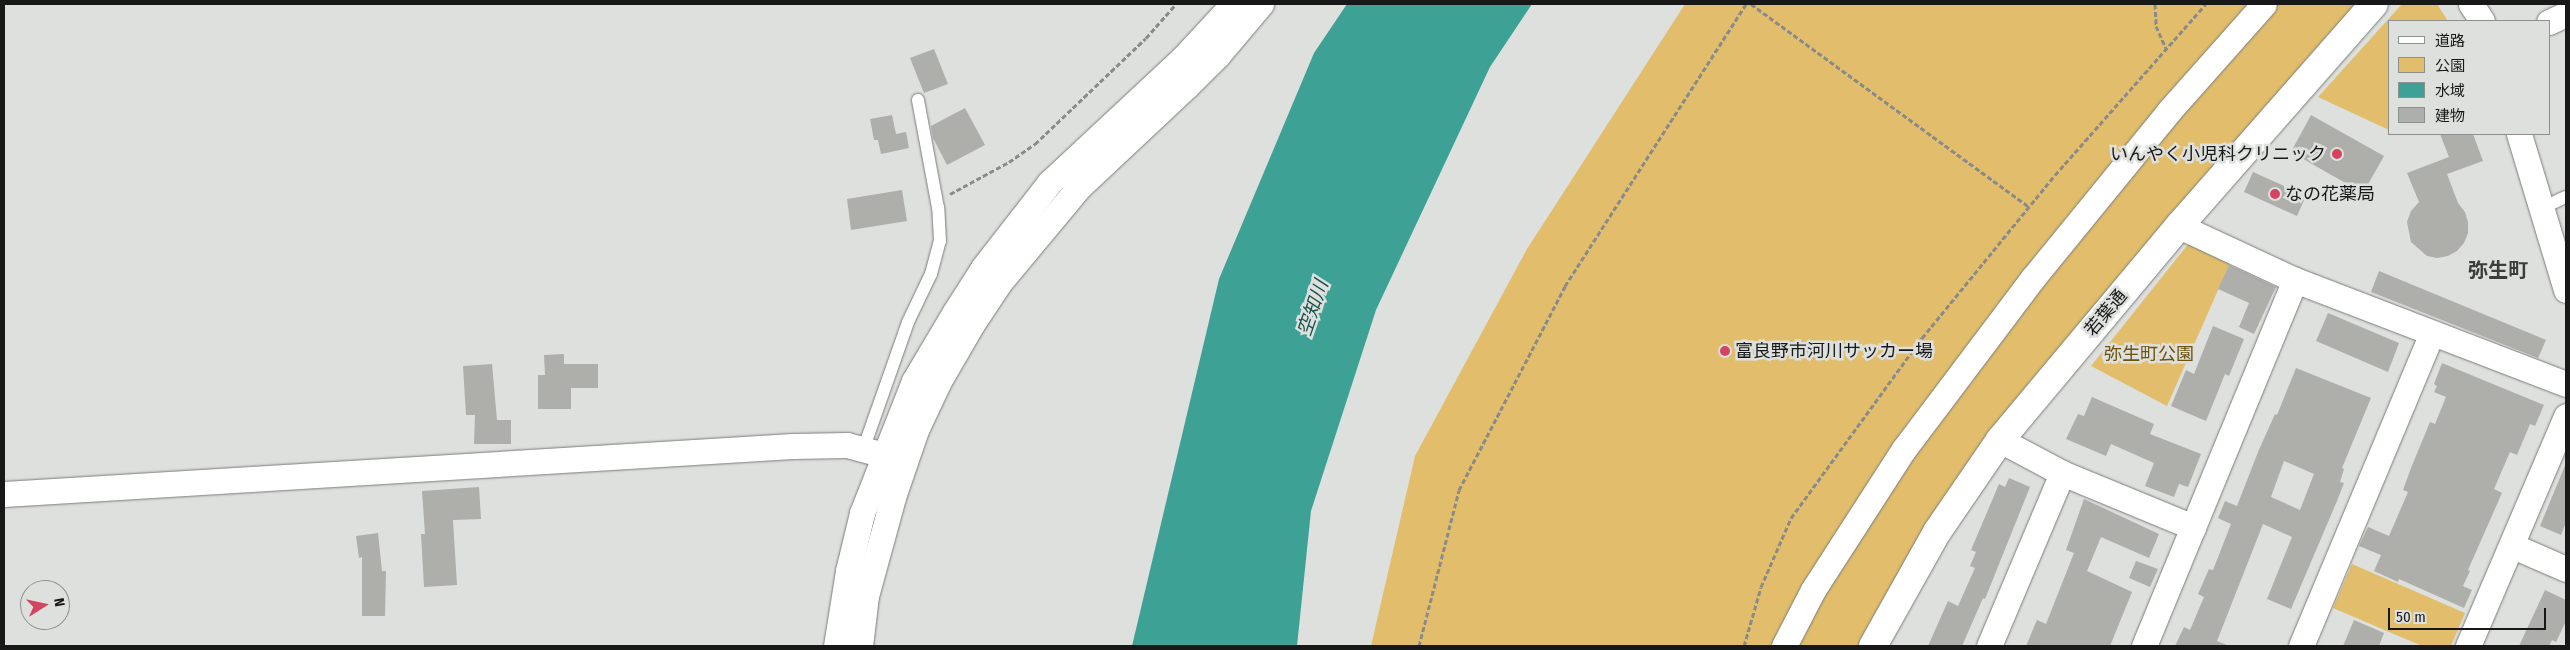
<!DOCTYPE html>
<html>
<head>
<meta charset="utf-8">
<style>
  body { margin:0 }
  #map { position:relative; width:2570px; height:650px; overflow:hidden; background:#dee0dd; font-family:"Fira Sans Condensed","Noto Sans JP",sans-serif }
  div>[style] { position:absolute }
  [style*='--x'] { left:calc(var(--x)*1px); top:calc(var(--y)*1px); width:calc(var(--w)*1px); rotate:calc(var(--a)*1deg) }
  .green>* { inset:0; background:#e2be6c }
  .water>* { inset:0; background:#3da196 }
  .building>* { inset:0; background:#aeaeab }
  .path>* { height:3px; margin-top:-1.5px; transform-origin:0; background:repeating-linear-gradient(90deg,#8a8b89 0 5px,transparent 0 7.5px) }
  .roads { filter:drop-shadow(0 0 1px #7a7c79) drop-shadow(0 0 1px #7a7c79) }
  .service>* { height:12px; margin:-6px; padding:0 6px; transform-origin:6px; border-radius:6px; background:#fff }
  .minor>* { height:25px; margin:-12.5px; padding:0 12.5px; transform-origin:12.5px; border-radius:12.5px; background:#fff }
  .tertiary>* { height:28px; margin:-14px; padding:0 14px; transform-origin:14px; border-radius:14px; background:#fff }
  .dots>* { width:14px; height:14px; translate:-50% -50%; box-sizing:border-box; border:2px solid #dee0dd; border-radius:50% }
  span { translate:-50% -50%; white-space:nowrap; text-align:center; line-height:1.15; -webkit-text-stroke:5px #dee0dd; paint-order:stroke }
  .poi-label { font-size:18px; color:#171817 }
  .right { translate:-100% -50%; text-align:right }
  .left { translate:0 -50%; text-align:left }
  .street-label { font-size:18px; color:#171817 }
  .park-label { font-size:18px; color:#6d530d }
  .water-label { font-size:19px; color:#19524b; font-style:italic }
  .quarter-label { font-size:20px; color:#3b3d3a; font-weight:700 }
  .frame { position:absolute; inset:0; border:5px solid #171817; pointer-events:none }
  .legend { position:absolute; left:2388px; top:20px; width:162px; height:115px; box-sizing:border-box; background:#dee0dd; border:1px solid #8e908e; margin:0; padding:6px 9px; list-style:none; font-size:15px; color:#171817 }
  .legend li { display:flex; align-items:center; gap:10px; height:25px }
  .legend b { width:25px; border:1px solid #8e908e }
  .north { position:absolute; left:20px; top:580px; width:50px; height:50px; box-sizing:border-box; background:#dee0dd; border:1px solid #8e908e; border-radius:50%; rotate:80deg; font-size:14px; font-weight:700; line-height:20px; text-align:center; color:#171817 }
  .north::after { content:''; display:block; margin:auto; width:18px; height:22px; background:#d44461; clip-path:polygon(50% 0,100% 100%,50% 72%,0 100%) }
  .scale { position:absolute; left:2388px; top:608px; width:158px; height:22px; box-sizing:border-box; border:2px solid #171817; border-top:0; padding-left:6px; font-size:15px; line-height:18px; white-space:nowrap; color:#171817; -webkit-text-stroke:4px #dee0dd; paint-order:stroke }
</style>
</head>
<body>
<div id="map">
  <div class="green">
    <i style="clip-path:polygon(1685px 4px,2374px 4px,2001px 440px,1873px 646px,1371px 646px,1415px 456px,1527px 249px)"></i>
    <i style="clip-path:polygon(2402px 4px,2437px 4px,2448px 21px,2389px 21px,2389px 130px,2318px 97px)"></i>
    <i style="clip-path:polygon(2189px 243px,2230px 263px,2167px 406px,2091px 366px)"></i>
    <i style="clip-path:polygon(2352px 564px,2465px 613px,2451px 646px,2422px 646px,2333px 608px)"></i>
  </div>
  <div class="water">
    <i style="clip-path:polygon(1347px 4px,1532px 4px,1490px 67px,1376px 310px,1311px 511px,1297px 646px,1132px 646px,1219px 279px,1314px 53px)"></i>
  </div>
  <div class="building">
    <i style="clip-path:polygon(934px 49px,948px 84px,924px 93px,910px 58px)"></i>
    <i style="clip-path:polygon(965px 108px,985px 145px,947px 165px,933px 138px,931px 126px)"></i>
    <i style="clip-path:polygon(892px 115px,896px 134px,906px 132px,909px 148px,881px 154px,878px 140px,874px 140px,870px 119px)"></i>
    <i style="clip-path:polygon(2311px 115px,2384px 156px,2363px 193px,2291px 152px)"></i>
    <i style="clip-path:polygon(2440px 134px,2473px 134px,2483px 161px,2447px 174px,2458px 203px,2465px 212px,2468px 222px,2468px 233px,2464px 243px,2457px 251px,2448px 256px,2437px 258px,2427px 256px,2411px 242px,2407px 222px,2411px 211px,2419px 202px,2407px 173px,2449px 157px)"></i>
    <i style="clip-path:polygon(2253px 172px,2306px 196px,2297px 216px,2244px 192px)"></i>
    <i style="clip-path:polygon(902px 190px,907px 221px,851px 230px,847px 199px)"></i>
    <i style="clip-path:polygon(2229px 265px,2276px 287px,2254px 334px,2239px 327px,2249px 303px,2218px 289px)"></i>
    <i style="clip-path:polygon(2379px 271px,2546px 340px,2538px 358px,2371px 292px)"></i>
    <i style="clip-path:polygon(2328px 313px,2399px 343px,2388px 372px,2316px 341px)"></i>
    <i style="clip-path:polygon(2213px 326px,2244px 339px,2229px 376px,2225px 374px,2206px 421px,2171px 406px,2186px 370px,2194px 374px)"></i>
    <i style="clip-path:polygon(564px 354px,564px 364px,598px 364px,598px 388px,571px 388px,571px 409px,538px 409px,538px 375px,545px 375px,544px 355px)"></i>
    <i style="clip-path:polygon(2442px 363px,2544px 405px,2535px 426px,2530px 424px,2517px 455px,2510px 452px,2494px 489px,2502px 493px,2468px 570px,2470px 571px,2463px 586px,2472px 590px,2464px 608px,2399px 579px,2398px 582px,2374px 571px,2381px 555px,2359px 546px,2368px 527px,2389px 536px,2408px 492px,2403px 490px,2411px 468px,2430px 422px,2435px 424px,2446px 397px,2434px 392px,2437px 386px,2434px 384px)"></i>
    <i style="clip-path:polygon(492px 364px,497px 420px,511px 420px,511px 444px,474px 444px,475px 415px,466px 415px,463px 366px)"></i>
    <i style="clip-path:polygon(evenodd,2296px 368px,2371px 398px,2342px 468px,2344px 469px,2340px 482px,2344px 483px,2337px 501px,2291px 609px,2267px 599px,2292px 537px,2263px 524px,2217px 641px,2229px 646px,2175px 646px,2184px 627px,2190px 630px,2204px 597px,2198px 594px,2209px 569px,2213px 570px,2231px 524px,2218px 518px,2225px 501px,2237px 506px,2258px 452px,2275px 414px,2277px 415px,2296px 368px,2284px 461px,2314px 474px,2300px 510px,2271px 497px,2284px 461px)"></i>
    <i style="clip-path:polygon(2092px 397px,2154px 424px,2150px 434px,2201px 454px,2188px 487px,2179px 484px,2174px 497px,2145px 486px,2154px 463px,2111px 444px,2106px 456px,2066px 439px,2078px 414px,2084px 416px)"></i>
    <i style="clip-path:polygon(2566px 463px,2566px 522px,2561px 535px,2540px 526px)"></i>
    <i style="clip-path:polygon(2009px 478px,2030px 487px,1985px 599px,1983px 598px,1962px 646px,1928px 646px,1948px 601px,1958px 606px,1975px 568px,1970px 566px,1976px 552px,1971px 550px,1999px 484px,2005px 487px)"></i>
    <i style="clip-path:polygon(479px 487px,481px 519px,453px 520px,457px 585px,424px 587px,421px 534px,425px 534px,422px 491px)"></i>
    <i style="clip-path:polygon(2084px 499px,2159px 534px,2149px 558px,2101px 537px,2087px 571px,2132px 592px,2110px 646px,2026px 646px,2037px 620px,2046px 624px,2074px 553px,2066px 550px)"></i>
    <i style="clip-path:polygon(378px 533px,382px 571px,386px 571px,385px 616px,362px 616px,362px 557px,359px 558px,356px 536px)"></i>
    <i style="clip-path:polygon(2136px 561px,2158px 569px,2150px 587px,2129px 578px)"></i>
    <i style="clip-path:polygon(2545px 590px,2566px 600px,2566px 621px,2556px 642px,2552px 640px,2549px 646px,2519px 646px)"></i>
    <i style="clip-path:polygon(2354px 620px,2384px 633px,2379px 646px,2343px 646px)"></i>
  </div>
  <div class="path">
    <i style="--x:1751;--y:4;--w:344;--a:36.1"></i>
    <i style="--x:2155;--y:4;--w:22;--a:87"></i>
    <i style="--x:2156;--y:26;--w:24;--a:66"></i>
    <i style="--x:950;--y:194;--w:67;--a:-28.5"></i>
    <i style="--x:1009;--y:162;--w:32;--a:-35"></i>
    <i style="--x:1035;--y:144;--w:153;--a:-43.7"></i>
    <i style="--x:1146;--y:38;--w:45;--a:-48.6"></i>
    <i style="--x:1419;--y:646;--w:161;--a:-75.6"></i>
    <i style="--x:1459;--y:490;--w:230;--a:-62.5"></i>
    <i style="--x:1565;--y:286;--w:335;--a:-57.3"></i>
    <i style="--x:1744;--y:646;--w:61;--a:-73.9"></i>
    <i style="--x:1761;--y:587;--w:75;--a:-66.5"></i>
    <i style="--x:1791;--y:518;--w:223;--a:-54"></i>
    <i style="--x:1922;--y:338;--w:210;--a:-50.8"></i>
    <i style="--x:2055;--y:175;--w:228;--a:-48.6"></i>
  </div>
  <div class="roads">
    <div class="service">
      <i style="--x:2542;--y:208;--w:26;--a:-25"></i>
      <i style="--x:863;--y:450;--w:136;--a:-70.6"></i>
      <i style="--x:908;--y:322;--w:53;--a:-64.4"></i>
      <i style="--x:931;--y:274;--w:34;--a:-75"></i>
      <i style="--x:940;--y:241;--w:33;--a:-93"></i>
      <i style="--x:938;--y:208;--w:110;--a:-100.5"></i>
    </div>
    <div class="minor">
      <i style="--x:2471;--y:4;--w:20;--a:57"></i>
      <i style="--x:2549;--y:22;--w:19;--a:-25"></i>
      <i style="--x:2519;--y:134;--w:163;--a:73.2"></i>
      <i style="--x:2179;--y:226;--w:128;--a:25"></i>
      <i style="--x:2295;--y:280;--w:290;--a:21"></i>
      <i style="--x:2000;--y:440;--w:70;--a:28"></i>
      <i style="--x:2062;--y:473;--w:142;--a:22.4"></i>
      <i style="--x:4;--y:494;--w:790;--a:-3.48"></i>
      <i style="--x:793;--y:446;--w:54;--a:-1.1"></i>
      <i style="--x:847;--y:445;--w:39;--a:15"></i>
      <i style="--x:2513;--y:546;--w:58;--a:23.5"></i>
      <i style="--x:836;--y:646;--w:76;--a:-80.9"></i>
      <i style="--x:848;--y:571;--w:60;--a:-76.4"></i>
      <i style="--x:862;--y:513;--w:142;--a:-68.5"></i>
      <i style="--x:914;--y:381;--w:80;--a:-59.3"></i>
      <i style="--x:955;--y:312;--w:52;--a:-57.5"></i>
      <i style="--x:983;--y:268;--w:109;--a:-52.1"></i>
      <i style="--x:1050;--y:182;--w:182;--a:-43"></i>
      <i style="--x:1183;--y:58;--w:74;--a:-47.2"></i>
      <i style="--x:860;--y:646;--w:50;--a:-83.2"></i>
      <i style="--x:866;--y:596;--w:103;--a:-74.7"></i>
      <i style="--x:893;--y:497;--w:71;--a:-71.1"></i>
      <i style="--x:916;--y:430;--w:54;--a:-64.9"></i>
      <i style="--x:939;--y:381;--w:66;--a:-59.9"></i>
      <i style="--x:972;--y:324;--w:50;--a:-56.3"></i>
      <i style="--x:1000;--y:282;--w:125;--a:-50.2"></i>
      <i style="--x:1080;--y:186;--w:146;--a:-43.1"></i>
      <i style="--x:1187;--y:86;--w:44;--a:-45"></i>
      <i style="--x:1218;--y:55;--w:67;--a:-49.9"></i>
      <i style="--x:1784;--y:646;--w:63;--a:-62.6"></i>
      <i style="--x:1813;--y:590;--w:168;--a:-57.2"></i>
      <i style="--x:1904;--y:449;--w:214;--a:-53"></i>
      <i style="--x:2033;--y:278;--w:215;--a:-50.8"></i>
      <i style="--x:2169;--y:111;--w:143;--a:-48.4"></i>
      <i style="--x:1989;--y:646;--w:188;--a:-67.1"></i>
      <i style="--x:2144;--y:646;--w:396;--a:-67.6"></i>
      <i style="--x:2301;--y:646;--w:339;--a:-67.3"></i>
      <i style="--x:2468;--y:646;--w:250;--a:-66.9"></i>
    </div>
    <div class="tertiary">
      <i style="--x:1873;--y:646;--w:131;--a:-60.7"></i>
      <i style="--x:1937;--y:532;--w:112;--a:-55.6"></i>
      <i style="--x:2000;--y:440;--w:279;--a:-50.1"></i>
      <i style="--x:2179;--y:226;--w:295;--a:-48.7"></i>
    </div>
  </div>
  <div class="dots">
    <i style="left:2337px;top:154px;background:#d44461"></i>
    <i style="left:2275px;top:194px;background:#d44461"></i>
    <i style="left:1725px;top:351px;background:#d44461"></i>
  </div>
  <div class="poi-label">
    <span class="right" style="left:2326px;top:154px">いんやく小児科クリニック</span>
    <span class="left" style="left:2285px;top:194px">なの花薬局</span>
    <span class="left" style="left:1735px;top:351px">富良野市河川サッカー場</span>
  </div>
  <div class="street-label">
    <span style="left:2106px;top:313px;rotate:-50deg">若葉通</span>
  </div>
  <div class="park-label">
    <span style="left:2149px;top:354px">弥生町公園</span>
  </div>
  <div class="water-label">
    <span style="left:1313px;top:308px;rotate:-71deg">空知川</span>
  </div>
  <div class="quarter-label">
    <span style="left:2498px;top:270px">弥生町</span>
  </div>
  <div class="frame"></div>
  <ul class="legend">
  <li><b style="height:6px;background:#fff"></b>道路</li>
  <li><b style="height:14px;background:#e2be6c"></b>公園</li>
  <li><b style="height:14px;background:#3da196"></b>水域</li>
  <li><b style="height:14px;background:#aeaeab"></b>建物</li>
  </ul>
  <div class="north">N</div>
  <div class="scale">50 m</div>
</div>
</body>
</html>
